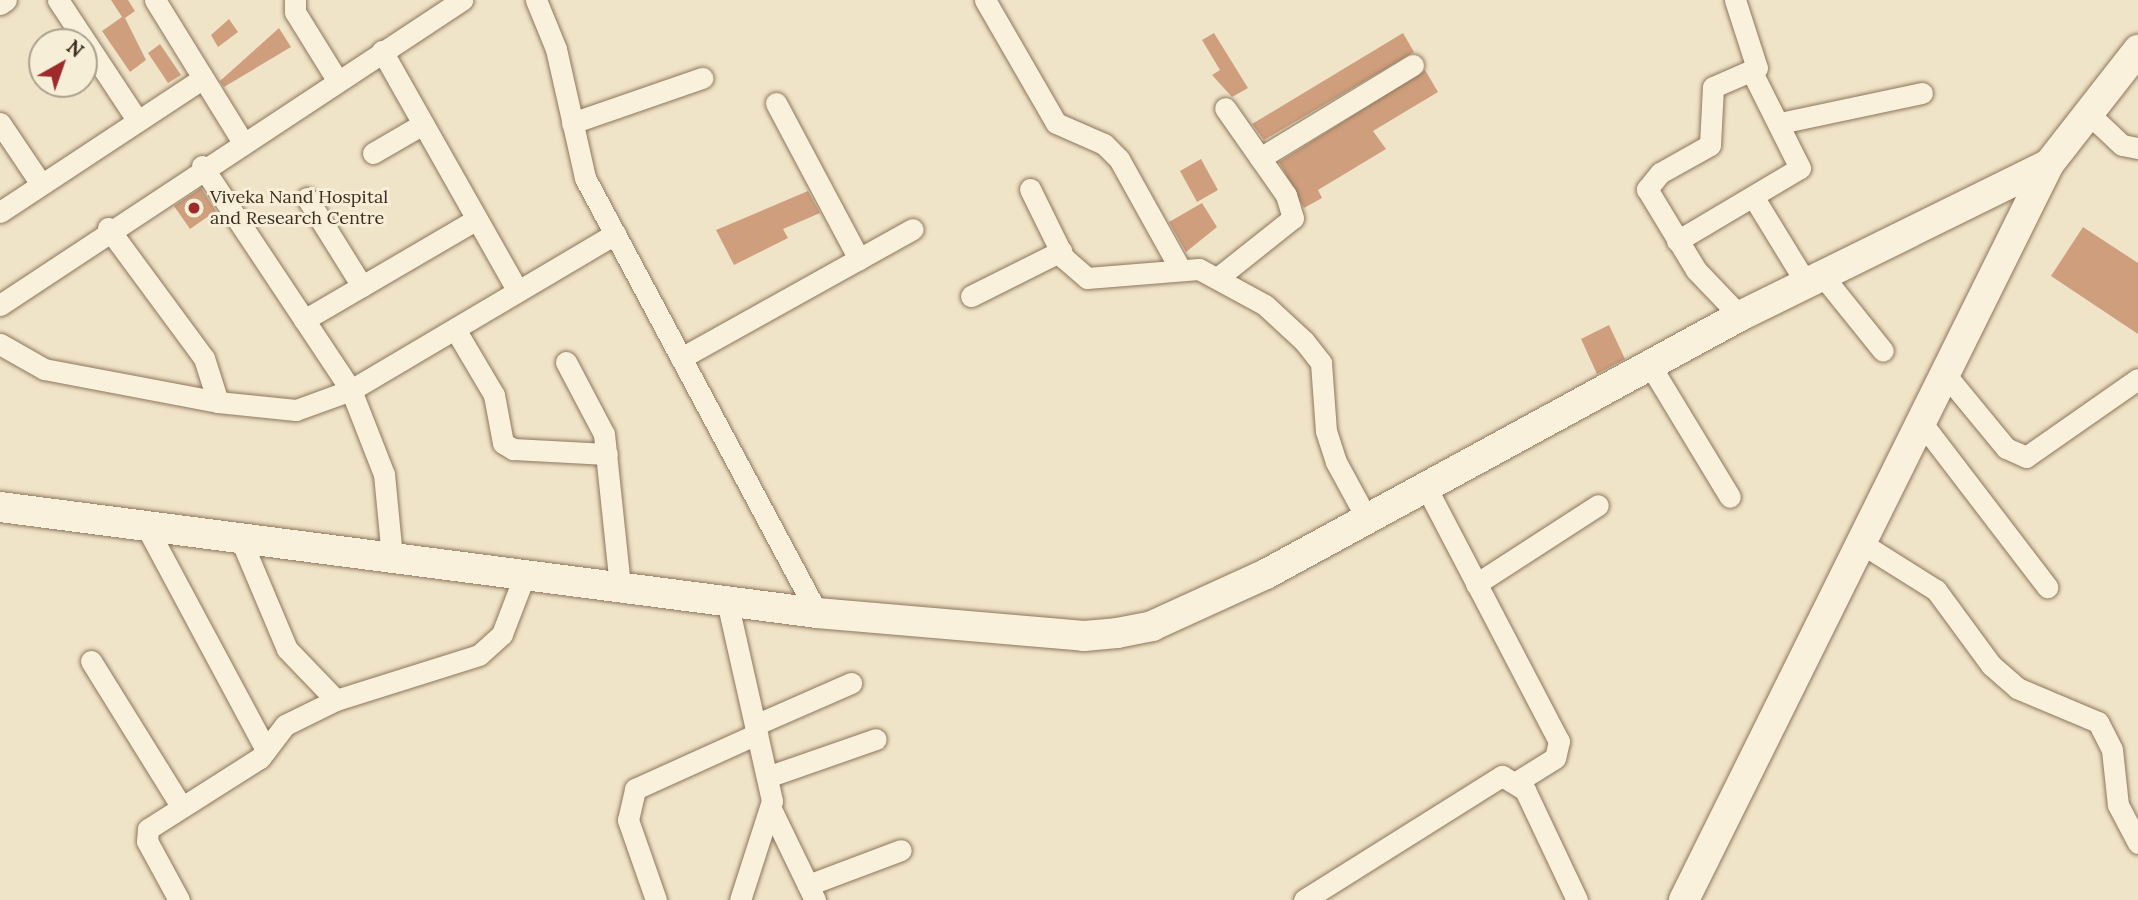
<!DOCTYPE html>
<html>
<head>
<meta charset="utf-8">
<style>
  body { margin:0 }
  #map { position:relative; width:2138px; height:900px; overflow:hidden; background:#f0e4c8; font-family:Lora,serif }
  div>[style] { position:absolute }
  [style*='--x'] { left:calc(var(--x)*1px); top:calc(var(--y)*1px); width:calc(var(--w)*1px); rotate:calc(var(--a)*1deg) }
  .building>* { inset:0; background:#cf9f7d }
  .roads { filter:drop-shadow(0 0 2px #8d765c) drop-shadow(0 0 2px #8d765c) }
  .street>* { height:21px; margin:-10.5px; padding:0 10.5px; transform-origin:10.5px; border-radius:10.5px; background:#faf1dc }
  .secondary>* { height:30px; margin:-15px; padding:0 15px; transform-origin:15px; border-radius:15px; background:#faf1dc }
  .dots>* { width:19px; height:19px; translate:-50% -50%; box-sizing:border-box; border:4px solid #f7eed8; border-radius:50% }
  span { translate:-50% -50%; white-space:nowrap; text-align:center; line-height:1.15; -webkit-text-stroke:6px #f7eed8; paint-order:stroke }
  .poi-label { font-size:18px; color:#3d2e20 }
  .left { translate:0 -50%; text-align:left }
  .north { position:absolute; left:28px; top:28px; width:70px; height:70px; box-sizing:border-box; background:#f7eed8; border:2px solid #ada18e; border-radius:50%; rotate:40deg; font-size:19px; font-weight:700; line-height:28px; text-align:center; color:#3d2e20 }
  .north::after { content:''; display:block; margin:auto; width:24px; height:32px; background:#9e2a2b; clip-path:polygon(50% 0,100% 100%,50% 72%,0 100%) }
</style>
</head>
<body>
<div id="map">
  <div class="building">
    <i style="clip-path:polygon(111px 0,128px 0,135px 11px,125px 18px,146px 60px,130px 72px,102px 31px,122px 17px)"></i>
    <i style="clip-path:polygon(229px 19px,238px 32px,218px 47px,211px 35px)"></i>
    <i style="clip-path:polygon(279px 28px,291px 47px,224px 87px,220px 81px)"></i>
    <i style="clip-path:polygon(1214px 33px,1248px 88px,1232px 97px,1212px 75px,1220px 70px,1202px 40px)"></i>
    <i style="clip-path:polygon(1403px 33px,1414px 52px,1264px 140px,1252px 124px)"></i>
    <i style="clip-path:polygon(160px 44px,181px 75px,168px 83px,148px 53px)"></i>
    <i style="clip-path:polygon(1425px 70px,1438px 92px,1373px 131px,1386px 149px,1318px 190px,1322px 198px,1304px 208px,1279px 162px)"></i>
    <i style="clip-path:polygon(1201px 159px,1218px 190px,1197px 202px,1180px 171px)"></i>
    <i style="clip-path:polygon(201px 188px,216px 211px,190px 229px,174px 206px)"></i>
    <i style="clip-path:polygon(808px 191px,820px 213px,783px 229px,788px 238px,734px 265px,716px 230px)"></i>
    <i style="clip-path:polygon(1202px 203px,1217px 227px,1186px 252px,1169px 222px)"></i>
    <i style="clip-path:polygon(2083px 227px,2138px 263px,2138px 334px,2051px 276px)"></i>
    <i style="clip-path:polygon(1609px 325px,1625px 359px,1597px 374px,1581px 339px)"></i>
  </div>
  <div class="roads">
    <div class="street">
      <i style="--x:58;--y:0;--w:144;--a:56.6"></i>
      <i style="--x:155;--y:0;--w:166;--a:58.3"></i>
      <i style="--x:295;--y:0;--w:12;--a:90"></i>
      <i style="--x:295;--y:12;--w:80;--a:58.3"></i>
      <i style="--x:536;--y:0;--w:53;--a:67.8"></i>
      <i style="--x:556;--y:49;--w:132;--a:77.3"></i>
      <i style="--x:585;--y:178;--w:493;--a:61.9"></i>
      <i style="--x:985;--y:0;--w:142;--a:60"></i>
      <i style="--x:1056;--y:123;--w:52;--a:23.6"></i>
      <i style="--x:1104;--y:144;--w:21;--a:45"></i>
      <i style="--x:1119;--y:159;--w:124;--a:60.9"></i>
      <i style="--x:1735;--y:0;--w:71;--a:72.1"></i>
      <i style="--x:1757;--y:68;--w:48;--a:156.6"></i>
      <i style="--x:1713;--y:87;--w:58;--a:93"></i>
      <i style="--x:1710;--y:145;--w:57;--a:150.8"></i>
      <i style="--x:1660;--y:173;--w:21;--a:129"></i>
      <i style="--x:1647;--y:189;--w:95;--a:58.8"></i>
      <i style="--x:1696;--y:270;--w:64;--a:46.3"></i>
      <i style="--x:0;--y:4;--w:7;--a:-34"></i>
      <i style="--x:382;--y:51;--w:276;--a:60.5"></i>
      <i style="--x:776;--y:103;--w:177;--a:62"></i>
      <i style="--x:2089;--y:114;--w:45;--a:43.2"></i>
      <i style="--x:2122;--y:145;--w:16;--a:11"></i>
      <i style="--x:0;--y:123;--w:73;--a:56.1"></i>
      <i style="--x:572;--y:123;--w:138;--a:-19.1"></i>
      <i style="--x:1780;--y:123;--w:145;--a:-11.9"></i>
      <i style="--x:373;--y:153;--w:58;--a:-30.1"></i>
      <i style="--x:1260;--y:158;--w:179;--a:-31.3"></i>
      <i style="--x:202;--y:166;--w:269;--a:56.4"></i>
      <i style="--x:351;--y:390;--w:90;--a:68.6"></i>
      <i style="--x:384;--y:474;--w:83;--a:84.5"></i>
      <i style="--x:1030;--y:189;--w:77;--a:63.8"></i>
      <i style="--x:1064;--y:258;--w:30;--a:41"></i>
      <i style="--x:1087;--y:278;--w:112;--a:-4.6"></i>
      <i style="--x:1199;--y:269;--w:75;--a:28.6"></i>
      <i style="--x:1265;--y:305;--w:53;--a:42.7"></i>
      <i style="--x:1304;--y:341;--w:28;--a:52"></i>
      <i style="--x:1321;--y:363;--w:68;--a:85.8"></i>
      <i style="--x:1326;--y:431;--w:33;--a:72"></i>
      <i style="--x:1336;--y:462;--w:65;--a:61.5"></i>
      <i style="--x:307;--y:198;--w:104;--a:58"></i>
      <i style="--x:1754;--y:198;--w:100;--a:58.5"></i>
      <i style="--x:0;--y:212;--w:243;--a:-33.4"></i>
      <i style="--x:108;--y:228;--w:162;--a:53.6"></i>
      <i style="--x:204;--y:358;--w:46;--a:72.3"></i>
      <i style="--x:218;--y:402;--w:78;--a:5.9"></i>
      <i style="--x:296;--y:410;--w:59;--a:-20"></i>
      <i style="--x:351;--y:390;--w:307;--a:-30.6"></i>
      <i style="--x:1677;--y:241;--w:143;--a:-30.7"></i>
      <i style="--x:1800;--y:168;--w:105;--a:-116.6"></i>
      <i style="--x:1822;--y:275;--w:97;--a:51.2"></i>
      <i style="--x:1220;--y:276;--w:93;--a:-38.5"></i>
      <i style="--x:1293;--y:218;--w:24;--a:-107"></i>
      <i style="--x:1286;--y:195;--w:106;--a:-125"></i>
      <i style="--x:971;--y:296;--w:101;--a:-26.6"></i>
      <i style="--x:0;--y:305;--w:554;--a:-33.43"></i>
      <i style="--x:304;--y:320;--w:200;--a:-30.3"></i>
      <i style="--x:455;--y:329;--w:77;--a:59.4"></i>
      <i style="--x:494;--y:395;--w:49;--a:79.4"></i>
      <i style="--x:503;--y:443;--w:12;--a:31"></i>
      <i style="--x:513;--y:449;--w:94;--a:3"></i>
      <i style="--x:0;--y:344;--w:51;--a:29.6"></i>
      <i style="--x:44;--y:369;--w:177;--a:10.7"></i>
      <i style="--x:681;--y:358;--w:265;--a:-29.1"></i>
      <i style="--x:566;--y:362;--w:81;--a:62.2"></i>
      <i style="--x:604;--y:434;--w:153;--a:84"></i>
      <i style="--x:1650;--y:365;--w:154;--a:58.8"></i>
      <i style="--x:1945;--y:374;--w:96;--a:50.5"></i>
      <i style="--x:2006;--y:448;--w:22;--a:24"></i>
      <i style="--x:2026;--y:457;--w:136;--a:-34.9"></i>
      <i style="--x:1921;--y:422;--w:208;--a:52.6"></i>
      <i style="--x:1426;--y:487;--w:287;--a:62.4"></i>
      <i style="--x:1559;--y:741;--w:17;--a:103"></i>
      <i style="--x:1555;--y:758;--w:44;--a:148.1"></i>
      <i style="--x:146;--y:526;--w:254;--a:61.8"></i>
      <i style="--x:1861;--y:543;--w:89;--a:32.1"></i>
      <i style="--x:1936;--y:590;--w:93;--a:53.7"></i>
      <i style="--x:1991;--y:665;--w:35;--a:41"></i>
      <i style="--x:2017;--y:688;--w:88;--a:22.8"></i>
      <i style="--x:2098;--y:722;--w:31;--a:63"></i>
      <i style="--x:2112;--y:750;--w:55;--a:83.8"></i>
      <i style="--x:2118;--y:805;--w:43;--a:62.2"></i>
      <i style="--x:1476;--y:584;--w:145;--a:-32.9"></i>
      <i style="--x:727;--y:601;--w:205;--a:77.3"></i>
      <i style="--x:772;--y:801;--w:104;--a:107.9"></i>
      <i style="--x:91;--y:661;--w:171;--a:58.2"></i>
      <i style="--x:336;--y:700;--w:150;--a:-17.5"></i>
      <i style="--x:479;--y:655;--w:31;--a:-42"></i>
      <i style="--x:502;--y:634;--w:64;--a:-69"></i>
      <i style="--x:755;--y:725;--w:105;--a:-23.6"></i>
      <i style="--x:767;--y:777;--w:115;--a:-19.2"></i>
      <i style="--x:772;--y:811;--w:99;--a:64.2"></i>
      <i style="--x:808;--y:885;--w:99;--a:-20.6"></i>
      <i style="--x:179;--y:900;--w:67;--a:-118.5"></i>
      <i style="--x:147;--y:841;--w:12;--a:-85"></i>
      <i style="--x:148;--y:829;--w:133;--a:-32.4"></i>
      <i style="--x:260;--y:758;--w:41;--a:-52.9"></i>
      <i style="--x:285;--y:725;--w:57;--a:-26.1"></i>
      <i style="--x:336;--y:700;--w:71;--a:-133.9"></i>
      <i style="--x:287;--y:649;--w:121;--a:-112.9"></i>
      <i style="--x:656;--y:900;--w:85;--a:-109.3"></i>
      <i style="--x:628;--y:820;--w:32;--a:-77"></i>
      <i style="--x:635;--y:789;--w:134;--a:-24.3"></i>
      <i style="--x:1304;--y:900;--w:234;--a:-32.1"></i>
      <i style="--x:1502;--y:776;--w:27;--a:31"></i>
      <i style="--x:1525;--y:790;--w:122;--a:64.7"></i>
    </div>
    <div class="secondary">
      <i style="--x:0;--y:507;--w:824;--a:7.39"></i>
      <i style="--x:817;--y:613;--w:268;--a:4.9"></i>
      <i style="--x:1084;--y:636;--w:33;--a:-5"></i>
      <i style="--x:1117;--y:633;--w:36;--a:-11"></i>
      <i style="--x:1152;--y:626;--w:125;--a:-24.5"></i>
      <i style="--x:1266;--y:574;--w:540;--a:-28.56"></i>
      <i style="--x:1740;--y:316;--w:344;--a:-26.2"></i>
      <i style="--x:1684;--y:900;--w:822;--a:-63.62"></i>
      <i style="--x:2049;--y:164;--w:145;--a:-52"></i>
    </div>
  </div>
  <div class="dots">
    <i style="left:194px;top:208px;background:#9e2a2b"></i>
  </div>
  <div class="poi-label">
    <span class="left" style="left:210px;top:208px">Viveka Nand Hospital<br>and Research Centre</span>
  </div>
  <div class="north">N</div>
</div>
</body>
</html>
